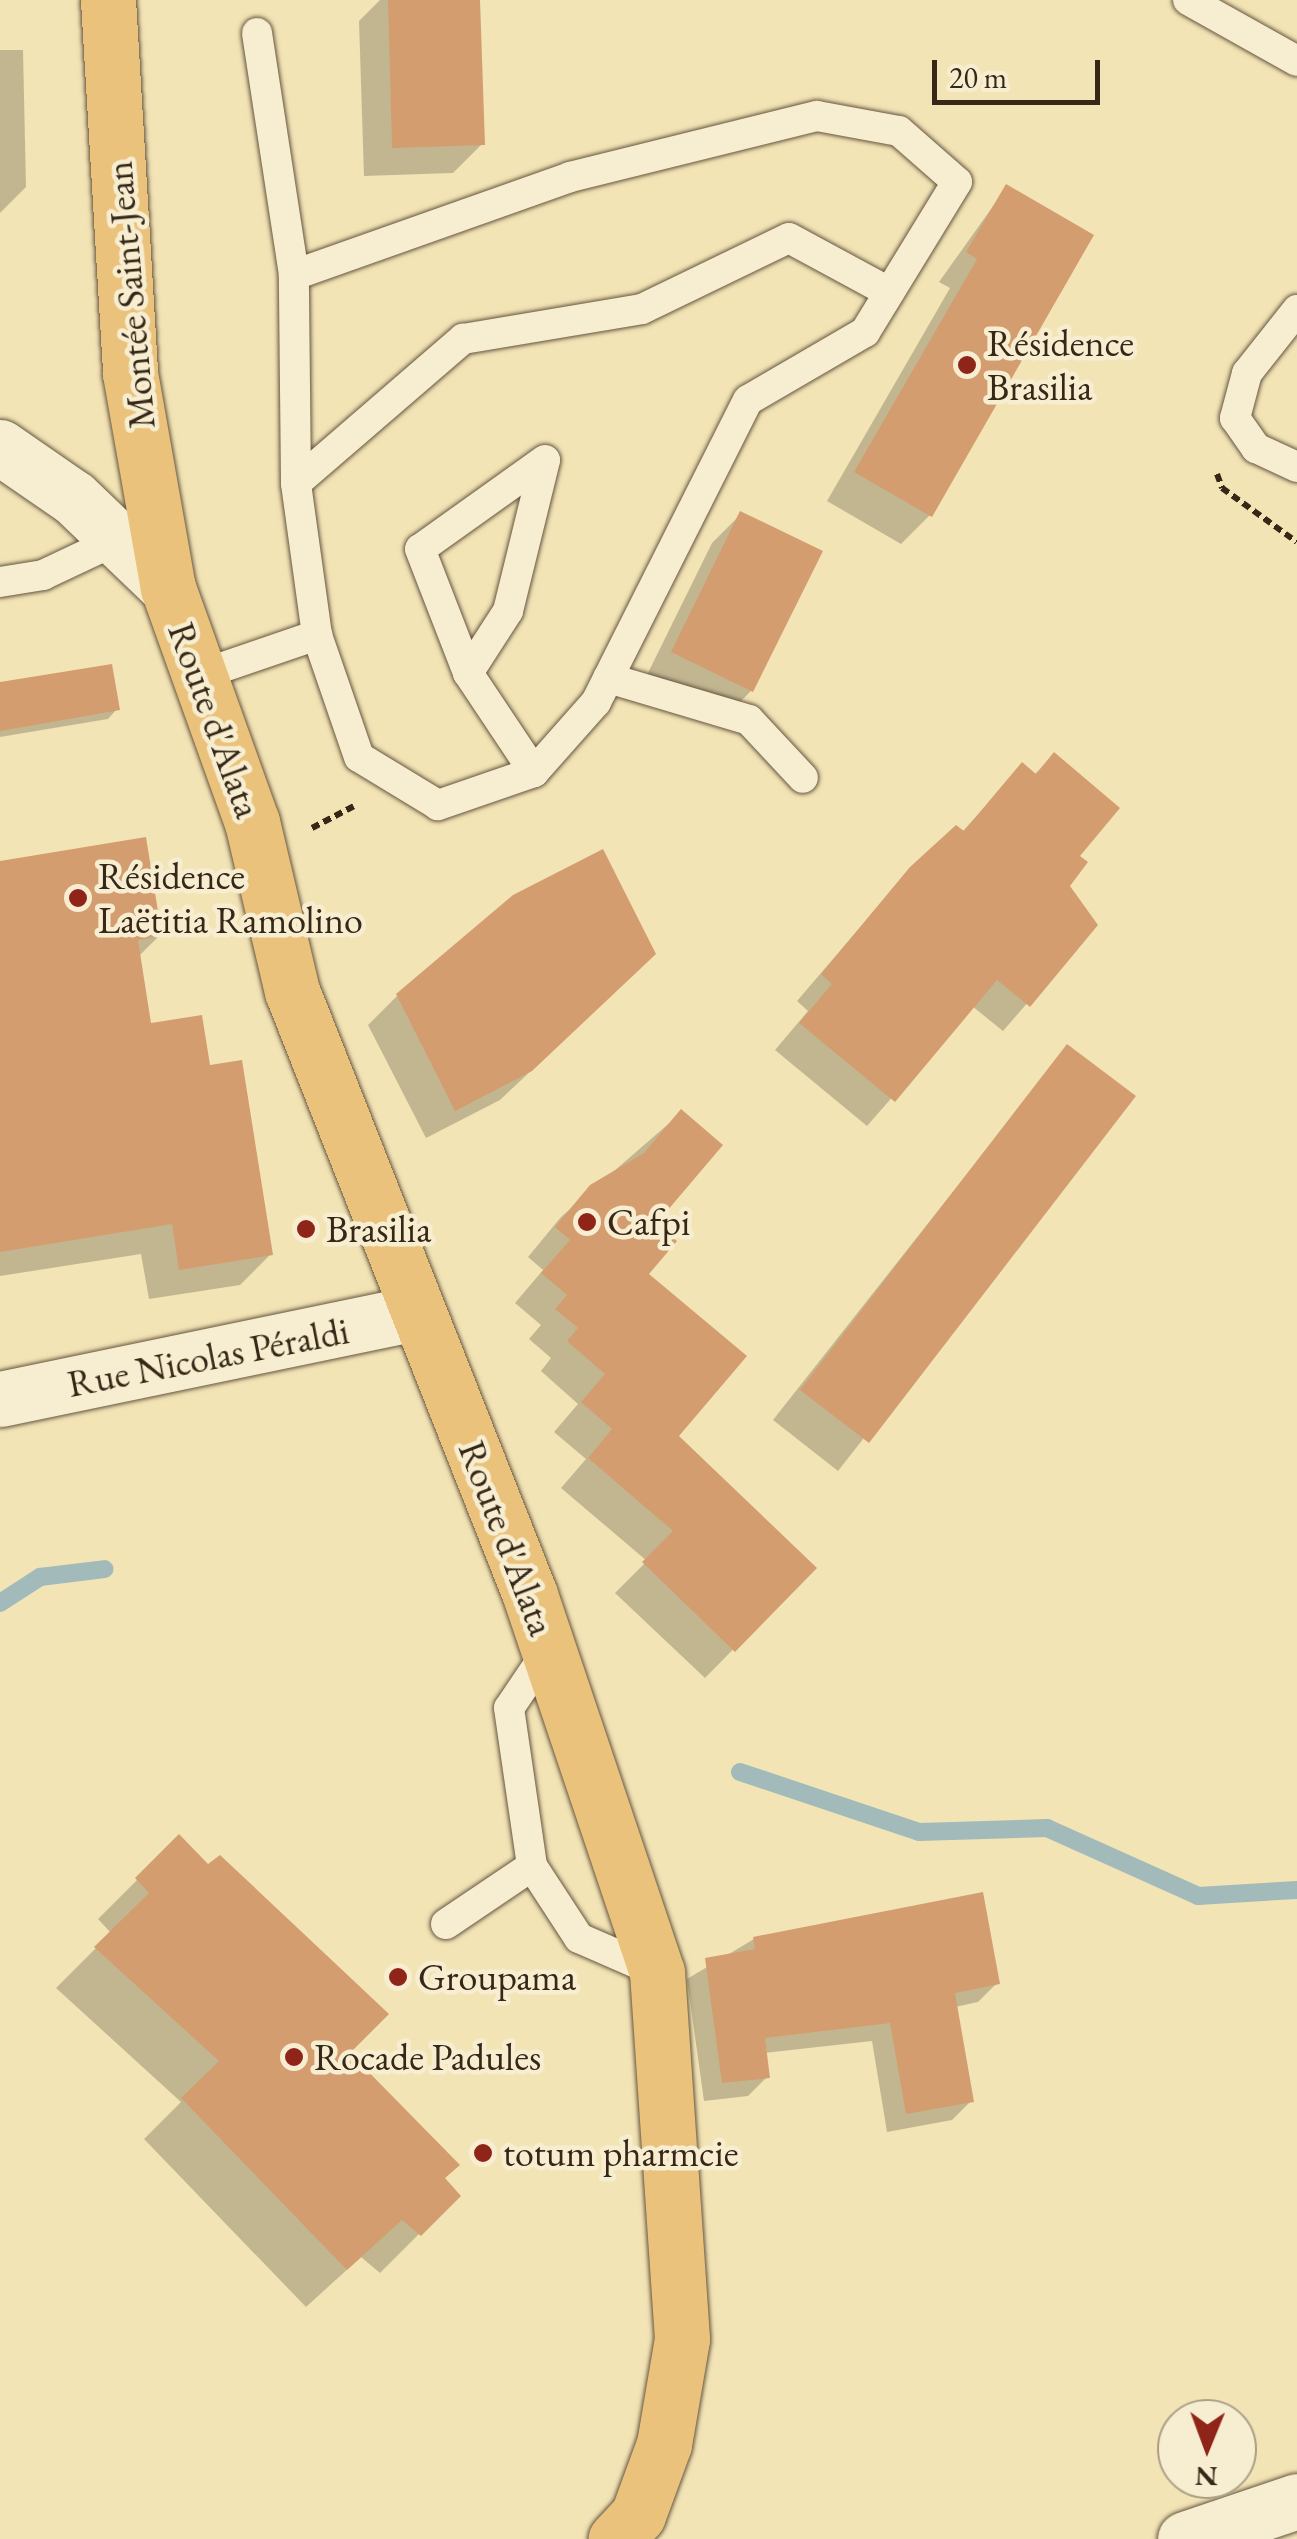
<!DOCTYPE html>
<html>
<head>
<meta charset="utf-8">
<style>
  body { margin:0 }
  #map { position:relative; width:1297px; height:2539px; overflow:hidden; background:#f3e4b6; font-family:"EB Garamond",serif }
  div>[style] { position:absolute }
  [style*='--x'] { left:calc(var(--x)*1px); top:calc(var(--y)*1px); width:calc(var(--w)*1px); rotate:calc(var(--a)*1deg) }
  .shadow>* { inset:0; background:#0003 }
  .stream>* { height:18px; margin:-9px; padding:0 9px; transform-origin:9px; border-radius:9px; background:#a2bbba }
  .building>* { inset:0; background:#d39d70 }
  .path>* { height:6px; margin-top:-3px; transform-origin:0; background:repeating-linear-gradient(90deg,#362717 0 8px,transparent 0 13px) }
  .roads { filter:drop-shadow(0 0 2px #65563f) drop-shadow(0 0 2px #65563f) }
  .service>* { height:30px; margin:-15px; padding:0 15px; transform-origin:15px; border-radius:15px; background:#f7edd0 }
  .minor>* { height:55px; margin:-27.5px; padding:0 27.5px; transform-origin:27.5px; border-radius:27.5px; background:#f7edd0 }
  .tertiary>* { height:55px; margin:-27.5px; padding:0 27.5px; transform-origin:27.5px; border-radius:27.5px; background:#f7edd0 }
  .primary>* { height:55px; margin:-27.5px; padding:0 27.5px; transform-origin:27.5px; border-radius:27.5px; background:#eac27b }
  .dots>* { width:28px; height:28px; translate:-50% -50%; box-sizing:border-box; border:5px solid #f7edd0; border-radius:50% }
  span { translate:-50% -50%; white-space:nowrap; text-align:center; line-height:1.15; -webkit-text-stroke:9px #f7edd0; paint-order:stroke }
  .street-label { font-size:38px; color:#362717 }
  .poi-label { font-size:38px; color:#362717 }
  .left { translate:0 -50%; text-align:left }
  .north { position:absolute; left:1157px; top:2399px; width:100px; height:100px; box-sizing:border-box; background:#f7edd0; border:2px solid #aa9e86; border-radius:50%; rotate:181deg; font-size:28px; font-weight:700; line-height:40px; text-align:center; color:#362717 }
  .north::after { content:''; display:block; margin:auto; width:35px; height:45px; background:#8f2418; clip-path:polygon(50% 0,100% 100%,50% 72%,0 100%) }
  .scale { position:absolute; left:932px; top:60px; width:168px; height:45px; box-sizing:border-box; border:5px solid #362717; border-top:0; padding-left:12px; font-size:30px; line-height:35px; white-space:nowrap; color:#362717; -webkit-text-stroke:8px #f7edd0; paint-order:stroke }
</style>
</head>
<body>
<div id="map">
  <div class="shadow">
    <i style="clip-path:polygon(380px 0,478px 0,482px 144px,453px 173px,364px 176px,359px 21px)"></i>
    <i style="clip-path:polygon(0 50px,23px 50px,26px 187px,0 213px)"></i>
    <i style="clip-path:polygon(1006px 188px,930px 515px,901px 544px,827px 501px,950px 288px,939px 282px)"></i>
    <i style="clip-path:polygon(741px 514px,751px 691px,722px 720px,644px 681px,712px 543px)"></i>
    <i style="clip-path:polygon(0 684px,117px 709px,108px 719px,0 737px)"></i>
    <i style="clip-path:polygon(1054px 755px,1077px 856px,1067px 886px,1095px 925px,1003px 1031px,972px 1006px,867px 1126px,775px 1050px,808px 1011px,797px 1001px,911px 868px,962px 832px,1022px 766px,1034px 775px)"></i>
    <i style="clip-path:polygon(0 863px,159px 936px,138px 957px,149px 1026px,208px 1068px,271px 1254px,240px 1285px,149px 1299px,141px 1254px,0 1276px)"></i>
    <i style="clip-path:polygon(624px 983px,500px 1100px,426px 1138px,368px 1025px,398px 995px)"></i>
    <i style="clip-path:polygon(1067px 1047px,1132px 1096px,838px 1471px,773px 1420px)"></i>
    <i style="clip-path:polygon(681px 1113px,645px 1274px,676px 1436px,813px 1568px,705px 1678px,615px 1593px,647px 1561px,561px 1488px,586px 1459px,554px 1432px,578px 1404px,541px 1371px,551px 1358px,529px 1339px,541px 1325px,515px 1303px,543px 1270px,528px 1257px,561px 1217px)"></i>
    <i style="clip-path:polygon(179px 1838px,457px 2196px,380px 2273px,361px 2257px,306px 2307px,144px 2139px,181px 2102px,56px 1988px,111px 1933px,98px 1919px)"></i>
    <i style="clip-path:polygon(754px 1939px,997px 1983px,978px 2002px,955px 2007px,971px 2101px,952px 2120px,887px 2132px,872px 2041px,764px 2053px,767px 2077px,748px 2096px,704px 2101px,687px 1979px)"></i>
  </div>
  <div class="stream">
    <i style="--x:0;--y:1603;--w:48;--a:-33"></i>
    <i style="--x:40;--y:1577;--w:65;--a:-7"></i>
    <i style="--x:740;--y:1772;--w:189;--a:18.5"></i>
    <i style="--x:919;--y:1832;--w:128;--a:-1.8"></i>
    <i style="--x:1047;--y:1828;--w:166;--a:24.2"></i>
    <i style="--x:1198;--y:1896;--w:99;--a:-3.5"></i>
  </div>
  <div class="building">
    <i style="clip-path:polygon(388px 0,480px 0,485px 145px,392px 148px)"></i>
    <i style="clip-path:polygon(1006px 184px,1094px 235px,932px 517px,854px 472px,977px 259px,966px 252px)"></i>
    <i style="clip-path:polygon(740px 511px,823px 551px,753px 692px,671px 652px)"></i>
    <i style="clip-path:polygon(112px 664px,120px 710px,0 731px,0 682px)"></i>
    <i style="clip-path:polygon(1054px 752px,1120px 808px,1080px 856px,1088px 862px,1070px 886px,1098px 925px,1030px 1007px,997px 980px,895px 1102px,799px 1023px,832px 984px,821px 974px,910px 867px,956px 825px,964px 831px,1022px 762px,1036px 774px)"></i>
    <i style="clip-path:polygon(146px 837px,162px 936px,138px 940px,151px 1023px,202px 1015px,210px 1065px,242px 1060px,273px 1255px,179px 1270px,172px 1224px,0 1252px,0 861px)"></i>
    <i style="clip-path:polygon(603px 849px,656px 954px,532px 1071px,455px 1111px,396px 994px,513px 895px)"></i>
    <i style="clip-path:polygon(1067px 1044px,1136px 1096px,869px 1443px,800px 1390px)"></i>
    <i style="clip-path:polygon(681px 1109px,723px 1145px,656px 1224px,677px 1241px,649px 1274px,747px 1356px,679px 1436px,817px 1568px,735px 1652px,642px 1562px,673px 1531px,588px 1458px,612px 1429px,581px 1402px,605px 1374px,567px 1341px,578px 1328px,555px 1309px,567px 1295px,541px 1273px,570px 1240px,555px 1227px,590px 1185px,644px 1153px)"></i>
    <i style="clip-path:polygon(179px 1834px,208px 1864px,220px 1855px,389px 2014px,350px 2053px,460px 2165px,445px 2178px,461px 2196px,421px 2236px,402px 2220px,347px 2270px,181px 2098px,219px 2061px,94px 1947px,149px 1893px,135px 1878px)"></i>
    <i style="clip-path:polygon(983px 1892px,1000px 1984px,955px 1993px,974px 2102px,906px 2114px,890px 2023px,765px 2038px,770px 2078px,722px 2083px,705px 1958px,755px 1949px,753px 1937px)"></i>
  </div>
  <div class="path">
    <i style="--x:1217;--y:474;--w:15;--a:70"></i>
    <i style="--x:1222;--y:488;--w:92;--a:35.8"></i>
    <i style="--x:312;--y:828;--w:47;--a:-27.6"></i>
  </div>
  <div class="roads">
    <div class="service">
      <i style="--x:1188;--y:0;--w:125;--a:29.2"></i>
      <i style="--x:257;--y:33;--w:245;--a:81.3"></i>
      <i style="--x:817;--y:116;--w:83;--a:10.4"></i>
      <i style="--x:899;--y:131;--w:77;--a:41.3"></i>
      <i style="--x:957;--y:182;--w:176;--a:121.5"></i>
      <i style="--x:865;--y:332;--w:135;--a:149.8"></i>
      <i style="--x:748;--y:400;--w:338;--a:116.7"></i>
      <i style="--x:596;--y:702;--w:94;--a:131.5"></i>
      <i style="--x:534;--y:772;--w:102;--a:161"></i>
      <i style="--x:438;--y:805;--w:92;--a:-148.7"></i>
      <i style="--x:359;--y:757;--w:129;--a:-109"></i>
      <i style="--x:317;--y:635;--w:153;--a:-97.9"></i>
      <i style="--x:296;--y:483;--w:208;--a:-90.6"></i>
      <i style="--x:294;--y:275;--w:293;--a:-19.5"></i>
      <i style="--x:570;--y:177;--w:254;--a:-13.9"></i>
      <i style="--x:1297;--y:310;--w:80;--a:128.4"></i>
      <i style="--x:1247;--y:373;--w:47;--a:104.9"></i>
      <i style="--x:1235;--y:418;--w:37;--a:55"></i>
      <i style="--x:1256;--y:448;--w:45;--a:24.9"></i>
      <i style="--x:296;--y:483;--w:221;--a:-40.8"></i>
      <i style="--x:463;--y:339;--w:181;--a:-9.5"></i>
      <i style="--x:642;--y:309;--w:163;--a:-25.8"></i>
      <i style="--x:789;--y:238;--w:114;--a:28.4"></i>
      <i style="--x:0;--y:582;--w:44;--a:-9.2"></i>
      <i style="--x:43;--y:575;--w:82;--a:-25.3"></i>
      <i style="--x:468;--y:673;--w:74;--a:-57.2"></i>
      <i style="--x:508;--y:611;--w:155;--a:-76.2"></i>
      <i style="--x:545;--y:460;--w:153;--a:144.5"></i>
      <i style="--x:420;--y:549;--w:133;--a:68.8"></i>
      <i style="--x:468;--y:673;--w:119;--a:56.3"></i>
      <i style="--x:200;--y:675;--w:124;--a:-18.9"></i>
      <i style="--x:608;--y:678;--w:147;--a:16.6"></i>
      <i style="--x:749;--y:720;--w:79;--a:47"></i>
      <i style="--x:549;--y:1649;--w:71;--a:124.1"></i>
      <i style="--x:509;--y:1708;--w:160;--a:81.7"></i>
      <i style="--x:532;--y:1866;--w:86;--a:56.9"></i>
      <i style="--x:579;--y:1938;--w:85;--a:23.6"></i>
      <i style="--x:446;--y:1924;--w:104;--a:-34"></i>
    </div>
    <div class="minor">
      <i style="--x:0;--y:1399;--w:425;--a:-11.7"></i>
      <i style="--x:1185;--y:2539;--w:118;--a:-18.7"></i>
    </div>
    <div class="tertiary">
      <i style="--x:0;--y:447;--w:90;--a:34.6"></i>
      <i style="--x:74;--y:498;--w:130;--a:43.8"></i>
    </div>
    <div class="primary">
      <i style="--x:108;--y:0;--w:374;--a:86.6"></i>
      <i style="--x:130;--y:373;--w:218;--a:80"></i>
      <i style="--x:168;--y:588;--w:249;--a:70.3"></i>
      <i style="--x:252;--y:822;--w:174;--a:76.7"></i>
      <i style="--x:292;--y:991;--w:649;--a:68.49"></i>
      <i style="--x:530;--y:1595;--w:398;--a:71.4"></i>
      <i style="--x:657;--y:1972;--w:368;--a:86.1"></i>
      <i style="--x:682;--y:2339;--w:107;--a:99.7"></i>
      <i style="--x:664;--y:2444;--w:76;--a:110.1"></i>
      <i style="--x:638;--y:2515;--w:33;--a:133"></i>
    </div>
  </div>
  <div class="dots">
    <i style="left:967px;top:365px;background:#8f2418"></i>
    <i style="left:78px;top:898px;background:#8f2418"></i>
    <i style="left:587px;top:1222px;background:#8f2418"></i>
    <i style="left:306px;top:1229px;background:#8f2418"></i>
    <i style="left:398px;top:1977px;background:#8f2418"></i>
    <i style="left:294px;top:2057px;background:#8f2418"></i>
    <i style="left:483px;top:2153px;background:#8f2418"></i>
  </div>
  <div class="street-label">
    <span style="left:130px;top:295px;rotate:-95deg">Montée Saint-Jean</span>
    <span style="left:215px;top:720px;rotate:70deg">Route d'Alata</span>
    <span style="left:208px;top:1357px;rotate:-11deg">Rue Nicolas Péraldi</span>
    <span style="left:507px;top:1538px;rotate:69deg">Route d'Alata</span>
  </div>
  <div class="poi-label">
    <span class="left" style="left:987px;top:365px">Résidence<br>Brasilia</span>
    <span class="left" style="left:98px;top:898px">Résidence<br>Laëtitia Ramolino</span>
    <span class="left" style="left:607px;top:1222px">Cafpi</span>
    <span class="left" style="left:326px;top:1229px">Brasilia</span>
    <span class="left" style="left:418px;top:1977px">Groupama</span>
    <span class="left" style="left:314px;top:2057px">Rocade Padules</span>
    <span class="left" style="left:503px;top:2153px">totum pharmcie</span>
  </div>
  <div class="north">N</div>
  <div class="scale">20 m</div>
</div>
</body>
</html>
